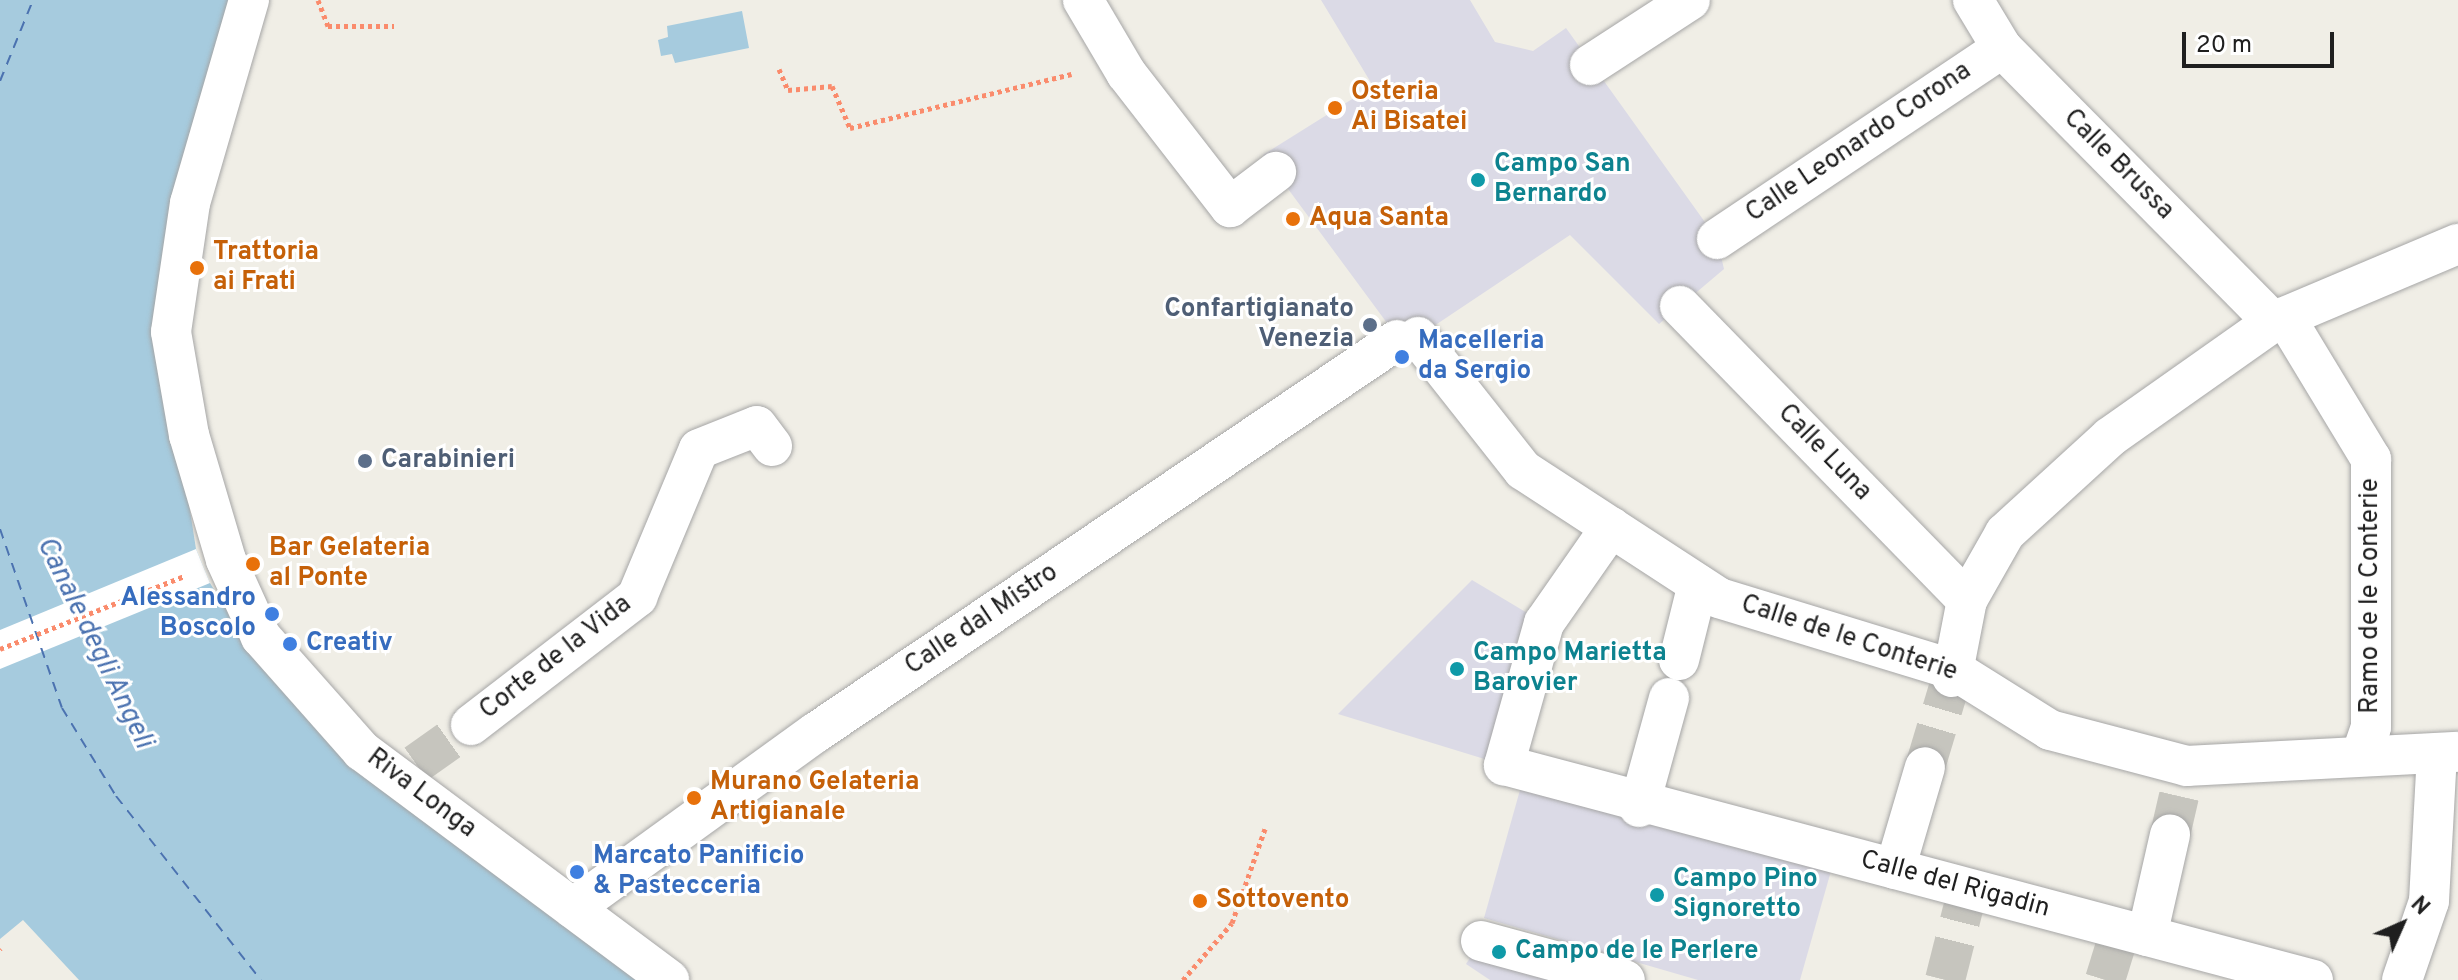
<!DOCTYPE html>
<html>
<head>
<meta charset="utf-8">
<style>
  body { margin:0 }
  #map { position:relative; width:2458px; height:980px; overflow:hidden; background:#f0eee6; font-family:Overpass,sans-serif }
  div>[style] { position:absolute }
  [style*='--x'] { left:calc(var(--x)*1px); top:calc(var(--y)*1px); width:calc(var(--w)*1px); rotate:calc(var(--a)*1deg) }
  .plaza>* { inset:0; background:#dbdae6 }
  .water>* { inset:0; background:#a6cbde }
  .pier>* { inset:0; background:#fff }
  .ferry>* { height:2px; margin-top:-1px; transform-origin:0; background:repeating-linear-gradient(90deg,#4b72b0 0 10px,transparent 0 18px) }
  .pedestrian-tunnel>* { height:40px; margin-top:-20px; transform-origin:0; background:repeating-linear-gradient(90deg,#c6c5be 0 40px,transparent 0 60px) }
  .path>* { height:5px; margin-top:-2.5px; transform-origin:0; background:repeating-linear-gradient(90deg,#fa8b6c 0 4px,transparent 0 8px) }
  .roads { filter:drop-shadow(0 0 2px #a6a6a6) drop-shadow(0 0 2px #a6a6a6) }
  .pedestrian>* { height:40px; margin:-20px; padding:0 20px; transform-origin:20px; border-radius:20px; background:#fff }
  .dots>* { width:22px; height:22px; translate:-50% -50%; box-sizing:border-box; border:4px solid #fff; border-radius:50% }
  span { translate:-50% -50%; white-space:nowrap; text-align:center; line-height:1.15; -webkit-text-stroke:6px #fff; paint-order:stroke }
  .food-label { font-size:26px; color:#c56008; font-weight:700 }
  .left { translate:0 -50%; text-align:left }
  .street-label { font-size:26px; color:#1f1f1f }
  .culture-label { font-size:26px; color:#0d838f; font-weight:700 }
  .service-label { font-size:26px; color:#4e5e75; font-weight:700 }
  .right { translate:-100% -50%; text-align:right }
  .shop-label { font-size:26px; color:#366cbe; font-weight:700 }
  .water-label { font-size:28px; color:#4b72b0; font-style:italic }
  .north { position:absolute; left:2362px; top:884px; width:80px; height:80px; -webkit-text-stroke:6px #fff; paint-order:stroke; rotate:45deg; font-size:22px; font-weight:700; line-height:32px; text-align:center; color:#1f1f1f }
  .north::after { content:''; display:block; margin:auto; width:28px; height:36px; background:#1f1f1f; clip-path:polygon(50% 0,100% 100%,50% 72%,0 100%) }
  .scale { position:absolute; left:2182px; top:32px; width:152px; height:36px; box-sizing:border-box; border:4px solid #1f1f1f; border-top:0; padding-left:10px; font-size:24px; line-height:28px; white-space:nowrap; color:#1f1f1f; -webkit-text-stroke:6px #fff; paint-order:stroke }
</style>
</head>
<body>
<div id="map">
  <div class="plaza">
    <i style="clip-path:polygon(1321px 0,1470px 0,1495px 42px,1533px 51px,1566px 28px,1717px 239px,1724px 269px,1659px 324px,1570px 235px,1404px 346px,1263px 155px,1373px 86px)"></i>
    <i style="clip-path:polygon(1472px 580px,1544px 623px,1504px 765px,1338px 714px)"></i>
    <i style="clip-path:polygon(1522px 783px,1831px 871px,1800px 980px,1698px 980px,1484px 918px)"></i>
    <i style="clip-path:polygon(1481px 941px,1625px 980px,1490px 980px,1466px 964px)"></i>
  </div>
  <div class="water">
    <i style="clip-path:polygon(0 0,231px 0,182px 175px,184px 472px,196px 549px,210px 583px,238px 628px,646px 980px,79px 980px,23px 920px,0 939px)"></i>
    <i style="clip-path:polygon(742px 11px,749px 48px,675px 63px,672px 54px,661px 56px,658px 40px,668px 37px,667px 26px)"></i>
  </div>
  <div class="pier">
    <i style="clip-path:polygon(196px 549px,210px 583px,0 669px,0 630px)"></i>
  </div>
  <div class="ferry">
    <i style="--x:0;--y:81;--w:87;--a:-67.8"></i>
    <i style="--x:0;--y:529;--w:189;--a:70.9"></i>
    <i style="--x:62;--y:708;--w:103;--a:58.5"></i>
    <i style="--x:116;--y:796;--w:234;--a:51.8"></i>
  </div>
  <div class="pedestrian-tunnel">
    <i style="--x:416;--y:764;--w:67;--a:-35.3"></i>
    <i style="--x:1925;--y:767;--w:94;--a:-73.3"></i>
    <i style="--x:2170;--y:835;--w:40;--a:-77"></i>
    <i style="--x:1945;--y:980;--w:86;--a:-75.8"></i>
    <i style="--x:2105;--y:980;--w:44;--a:-72.8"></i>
  </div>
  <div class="path">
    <i style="--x:318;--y:0;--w:28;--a:69"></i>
    <i style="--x:328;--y:26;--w:66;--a:0"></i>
    <i style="--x:779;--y:69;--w:23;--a:67"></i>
    <i style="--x:788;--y:90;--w:44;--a:-5.2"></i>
    <i style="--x:832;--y:86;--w:46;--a:66.8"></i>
    <i style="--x:850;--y:128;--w:228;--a:-13.7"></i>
    <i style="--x:0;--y:649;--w:198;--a:-21.6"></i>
    <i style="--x:0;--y:949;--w:1;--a:-45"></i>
    <i style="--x:1183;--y:980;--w:75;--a:-49.3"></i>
    <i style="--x:1232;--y:923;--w:100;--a:-70.7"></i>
  </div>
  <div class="roads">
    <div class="pedestrian">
      <i style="--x:249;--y:0;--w:211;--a:106.2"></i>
      <i style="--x:190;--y:203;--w:130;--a:98.4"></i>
      <i style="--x:171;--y:332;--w:105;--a:80.1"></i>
      <i style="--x:189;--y:435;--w:130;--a:73.5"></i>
      <i style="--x:226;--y:560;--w:85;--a:65.6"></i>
      <i style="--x:261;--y:637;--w:152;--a:48.5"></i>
      <i style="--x:362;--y:751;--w:383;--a:36.7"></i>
      <i style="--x:1083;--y:0;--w:85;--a:59.5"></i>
      <i style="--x:1126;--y:73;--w:170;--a:52.2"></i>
      <i style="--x:1230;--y:207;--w:58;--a:-37.3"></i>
      <i style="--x:1973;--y:0;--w:56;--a:58.9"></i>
      <i style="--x:2002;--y:48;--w:385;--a:45.3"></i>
      <i style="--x:1590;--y:65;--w:119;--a:-33"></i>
      <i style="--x:1717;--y:239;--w:343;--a:-33.8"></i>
      <i style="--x:1680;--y:306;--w:411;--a:45.7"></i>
      <i style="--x:2285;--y:317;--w:166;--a:58.8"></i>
      <i style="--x:2371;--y:459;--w:268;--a:90"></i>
      <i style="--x:2371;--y:727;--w:28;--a:109"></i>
      <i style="--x:1418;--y:337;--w:169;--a:51.7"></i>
      <i style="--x:1523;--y:470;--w:234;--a:33.1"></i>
      <i style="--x:1719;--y:598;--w:246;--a:17"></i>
      <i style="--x:1954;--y:670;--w:113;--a:32"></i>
      <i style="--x:2050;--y:730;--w:142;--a:14.7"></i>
      <i style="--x:2187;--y:766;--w:271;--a:-3"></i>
      <i style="--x:1611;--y:527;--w:117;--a:124.9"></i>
      <i style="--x:1544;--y:623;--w:148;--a:105.7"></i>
      <i style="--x:1504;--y:765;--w:837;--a:14.88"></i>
      <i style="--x:1679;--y:660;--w:78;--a:-76"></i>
      <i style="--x:1952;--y:677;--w:78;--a:-79"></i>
      <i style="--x:1967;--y:600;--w:77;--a:-60.4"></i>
      <i style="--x:2005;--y:533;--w:142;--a:-42.4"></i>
      <i style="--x:2110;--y:437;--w:199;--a:-35.2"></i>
      <i style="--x:2273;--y:322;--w:201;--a:-22.9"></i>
      <i style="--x:471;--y:725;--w:210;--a:-37.6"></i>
      <i style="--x:637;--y:597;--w:160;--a:-67.3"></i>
      <i style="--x:699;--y:449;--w:62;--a:-21.6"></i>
      <i style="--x:757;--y:426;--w:25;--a:53"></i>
      <i style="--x:1639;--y:807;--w:113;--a:-74.6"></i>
      <i style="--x:1895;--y:869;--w:106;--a:-73.6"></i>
      <i style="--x:573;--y:908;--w:299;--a:-35.9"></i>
      <i style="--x:815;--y:733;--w:702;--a:-34.03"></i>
      <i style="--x:2147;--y:936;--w:104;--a:-77.2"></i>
      <i style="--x:1481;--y:941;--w:149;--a:15.2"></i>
      <i style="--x:2402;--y:980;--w:83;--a:-71.1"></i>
      <i style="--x:2429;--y:901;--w:148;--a:-86.9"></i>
    </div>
  </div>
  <div class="dots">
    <i style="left:1335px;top:108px;background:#e8710a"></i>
    <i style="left:1478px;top:180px;background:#0f9aa8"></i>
    <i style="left:1293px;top:219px;background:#e8710a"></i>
    <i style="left:197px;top:268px;background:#e8710a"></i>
    <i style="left:1370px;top:325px;background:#5c6f8a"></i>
    <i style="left:1402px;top:357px;background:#3f7fe0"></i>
    <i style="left:365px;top:461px;background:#5c6f8a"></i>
    <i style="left:253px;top:564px;background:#e8710a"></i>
    <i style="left:272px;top:614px;background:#3f7fe0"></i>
    <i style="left:290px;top:644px;background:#3f7fe0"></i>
    <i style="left:1457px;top:669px;background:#0f9aa8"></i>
    <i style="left:694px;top:798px;background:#e8710a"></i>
    <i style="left:577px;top:872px;background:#3f7fe0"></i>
    <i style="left:1657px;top:895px;background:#0f9aa8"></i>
    <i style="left:1200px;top:901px;background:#e8710a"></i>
    <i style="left:1499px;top:952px;background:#0f9aa8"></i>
  </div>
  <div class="food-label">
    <span class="left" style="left:1351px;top:108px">Osteria<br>Ai Bisatei</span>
    <span class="left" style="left:1309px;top:219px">Aqua Santa</span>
    <span class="left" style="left:213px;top:268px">Trattoria<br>ai Frati</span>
    <span class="left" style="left:269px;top:564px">Bar Gelateria<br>al Ponte</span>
    <span class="left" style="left:710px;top:798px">Murano Gelateria<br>Artigianale</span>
    <span class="left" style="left:1216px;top:901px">Sottovento</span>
  </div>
  <div class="street-label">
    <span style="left:1859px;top:143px;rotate:-34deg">Calle Leonardo Corona</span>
    <span style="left:2118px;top:165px;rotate:45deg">Calle Brussa</span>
    <span style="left:1824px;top:453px;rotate:46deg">Calle Luna</span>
    <span style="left:2371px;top:596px;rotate:-90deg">Ramo de le Conterie</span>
    <span style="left:982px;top:620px;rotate:-34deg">Calle dal Mistro</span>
    <span style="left:1849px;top:639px;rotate:18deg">Calle de le Conterie</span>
    <span style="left:556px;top:658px;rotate:-38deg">Corte de la Vida</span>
    <span style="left:421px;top:794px;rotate:37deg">Riva Longa</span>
    <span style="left:1955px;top:885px;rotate:15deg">Calle del Rigadin</span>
  </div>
  <div class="culture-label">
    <span class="left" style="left:1494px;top:180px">Campo San<br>Bernardo</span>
    <span class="left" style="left:1473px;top:669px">Campo Marietta<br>Barovier</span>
    <span class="left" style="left:1673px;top:895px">Campo Pino<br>Signoretto</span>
    <span class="left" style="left:1515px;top:952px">Campo de le Perlere</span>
  </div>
  <div class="service-label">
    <span class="right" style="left:1354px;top:325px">Confartigianato<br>Venezia</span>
    <span class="left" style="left:381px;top:461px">Carabinieri</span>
  </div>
  <div class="shop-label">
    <span class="left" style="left:1418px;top:357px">Macelleria<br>da Sergio</span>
    <span class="right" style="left:256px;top:614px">Alessandro<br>Boscolo</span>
    <span class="left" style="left:306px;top:644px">Creativ</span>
    <span class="left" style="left:593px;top:872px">Marcato Panificio<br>&amp; Pastecceria</span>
  </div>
  <div class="water-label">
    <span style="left:94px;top:643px;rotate:64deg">Canale degli Angeli</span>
  </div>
  <div class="north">N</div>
  <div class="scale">20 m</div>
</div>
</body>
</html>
